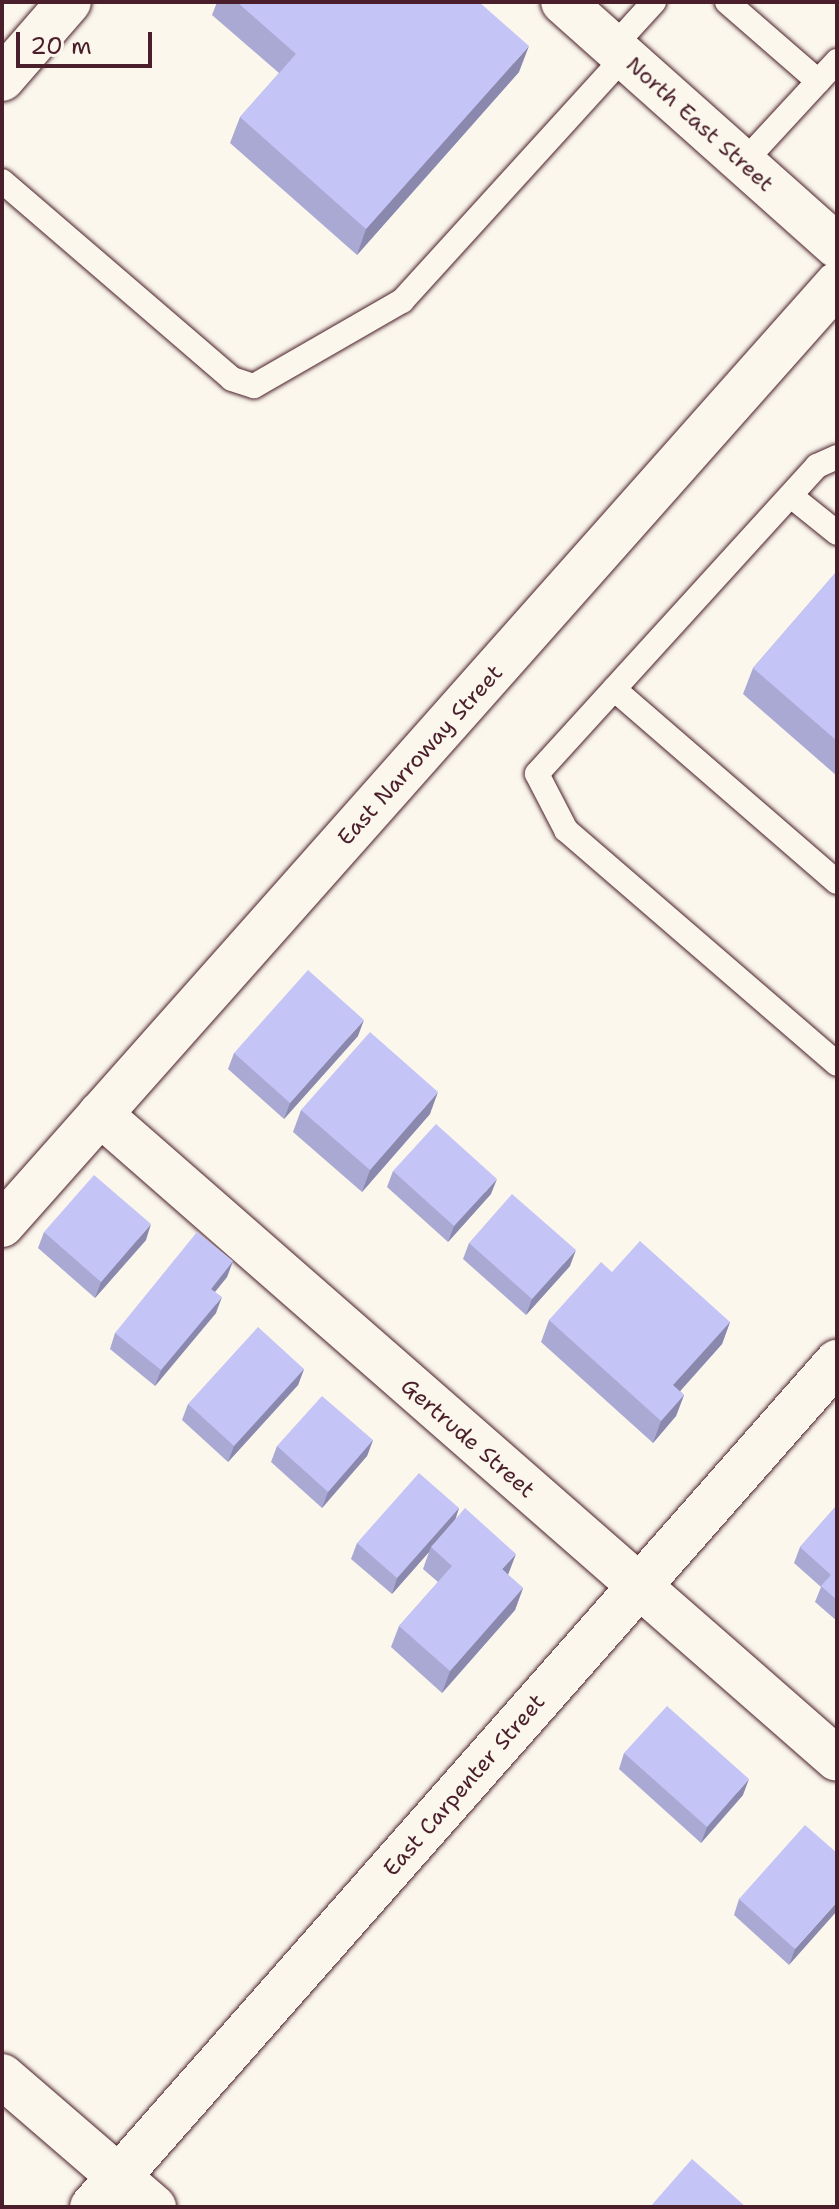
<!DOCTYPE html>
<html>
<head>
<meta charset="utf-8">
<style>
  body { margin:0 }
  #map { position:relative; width:839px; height:2209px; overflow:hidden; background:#fbf7ec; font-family:"Shantell Sans",sans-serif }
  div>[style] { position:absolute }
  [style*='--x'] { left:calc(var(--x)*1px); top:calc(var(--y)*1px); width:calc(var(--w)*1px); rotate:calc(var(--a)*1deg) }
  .roads { filter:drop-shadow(0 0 2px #4a1f2b) drop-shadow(0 0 2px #4a1f2b) }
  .lane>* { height:24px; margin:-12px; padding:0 12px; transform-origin:12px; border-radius:12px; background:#fbf7ec }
  .street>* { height:44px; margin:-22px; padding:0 22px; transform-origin:22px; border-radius:22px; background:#fbf7ec }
  .secondary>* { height:44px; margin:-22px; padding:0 22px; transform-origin:22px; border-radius:22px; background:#fbf7ec }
  .wall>* { inset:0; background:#a9a9d4 }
  .shaded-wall>* { inset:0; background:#8a89ad }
  .building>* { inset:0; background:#c5c4f7 }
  span { translate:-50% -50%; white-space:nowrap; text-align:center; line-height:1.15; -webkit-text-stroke:8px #fbf7ec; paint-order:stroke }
  .street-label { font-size:22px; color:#4a1f2b }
  .frame { position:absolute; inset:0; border:4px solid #4a1f2b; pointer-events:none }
  .scale { position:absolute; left:16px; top:32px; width:136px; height:36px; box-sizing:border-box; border:4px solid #4a1f2b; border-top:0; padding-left:10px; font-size:24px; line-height:28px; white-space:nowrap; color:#4a1f2b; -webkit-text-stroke:6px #fbf7ec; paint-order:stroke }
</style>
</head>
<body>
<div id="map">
  <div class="roads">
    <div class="lane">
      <i style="--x:727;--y:2;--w:121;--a:41"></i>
      <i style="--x:613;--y:47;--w:61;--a:-47.7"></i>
      <i style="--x:742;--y:164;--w:140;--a:-47.3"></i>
      <i style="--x:2;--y:181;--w:303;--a:40.7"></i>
      <i style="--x:232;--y:379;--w:23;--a:18"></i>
      <i style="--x:254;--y:386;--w:171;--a:-29.9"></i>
      <i style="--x:402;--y:301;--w:330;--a:-47.7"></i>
      <i style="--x:837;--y:457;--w:22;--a:156"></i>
      <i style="--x:817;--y:466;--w:416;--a:132.3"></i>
      <i style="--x:537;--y:774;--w:63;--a:62.6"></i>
      <i style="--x:566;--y:830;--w:358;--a:40.8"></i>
      <i style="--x:791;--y:496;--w:59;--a:38.8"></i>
      <i style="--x:614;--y:689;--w:295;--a:40.9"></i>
    </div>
    <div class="street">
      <i style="--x:100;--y:1114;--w:979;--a:41.19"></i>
      <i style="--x:2;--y:1225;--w:1258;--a:-48.42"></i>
      <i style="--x:2;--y:2076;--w:201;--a:40.8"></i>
      <i style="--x:92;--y:2207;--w:1127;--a:-48.6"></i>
    </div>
    <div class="secondary">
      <i style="--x:563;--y:2;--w:367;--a:41.7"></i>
      <i style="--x:2;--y:79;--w:102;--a:-49"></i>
    </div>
  </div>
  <div class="wall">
    <i style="clip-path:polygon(217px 2px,479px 2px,519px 72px,357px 255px,230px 143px,240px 117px,279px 73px,212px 15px)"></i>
    <i style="clip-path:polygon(837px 571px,837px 776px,743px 694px,753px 668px)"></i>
    <i style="clip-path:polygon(358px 1036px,284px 1119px,228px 1069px,234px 1053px)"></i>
    <i style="clip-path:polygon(301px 1110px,430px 1114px,362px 1192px,293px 1132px)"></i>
    <i style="clip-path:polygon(393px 1171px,491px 1194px,448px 1242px,387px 1187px)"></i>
    <i style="clip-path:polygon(44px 1232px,146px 1240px,95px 1298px,38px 1248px)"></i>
    <i style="clip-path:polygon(469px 1243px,570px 1266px,526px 1315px,463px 1259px)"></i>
    <i style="clip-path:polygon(233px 1261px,227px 1277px,215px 1292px,216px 1313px,155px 1386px,110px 1349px,115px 1333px)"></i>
    <i style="clip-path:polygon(612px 1272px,730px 1322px,722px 1344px,680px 1391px,684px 1395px,676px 1416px,653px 1443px,541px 1342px,549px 1320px)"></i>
    <i style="clip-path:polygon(304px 1369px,298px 1385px,228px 1462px,182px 1420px,188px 1404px)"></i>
    <i style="clip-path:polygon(373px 1440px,367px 1456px,322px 1508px,271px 1462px,277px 1446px)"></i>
    <i style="clip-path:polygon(837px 1505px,837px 1621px,815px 1602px,821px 1587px,794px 1563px,800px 1547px)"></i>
    <i style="clip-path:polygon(459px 1508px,455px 1519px,508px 1575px,523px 1588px,515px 1610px,442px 1693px,391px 1647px,399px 1626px,438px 1582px,423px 1569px,429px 1552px,392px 1594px,351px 1559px,357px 1543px)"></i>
    <i style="clip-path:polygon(624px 1753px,743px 1795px,701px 1843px,619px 1769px)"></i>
    <i style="clip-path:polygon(837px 1853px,789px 1965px,734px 1915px,739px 1899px)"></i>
  </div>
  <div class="shaded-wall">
    <i style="clip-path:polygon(529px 46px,519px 72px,357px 255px,366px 229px)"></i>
    <i style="clip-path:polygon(364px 1020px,358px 1036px,284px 1119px,290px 1103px)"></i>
    <i style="clip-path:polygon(438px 1092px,430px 1114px,362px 1192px,370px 1170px)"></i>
    <i style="clip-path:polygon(497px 1179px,491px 1194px,448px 1242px,454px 1226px)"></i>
    <i style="clip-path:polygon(151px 1224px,146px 1240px,95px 1298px,101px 1282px)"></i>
    <i style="clip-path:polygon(576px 1250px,570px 1266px,526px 1315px,532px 1299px)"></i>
    <i style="clip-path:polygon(233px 1261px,227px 1277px,205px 1304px,211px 1289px)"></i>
    <i style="clip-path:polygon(222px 1297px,216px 1313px,155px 1386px,161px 1370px)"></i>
    <i style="clip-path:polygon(730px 1322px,722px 1344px,666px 1407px,673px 1385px)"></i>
    <i style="clip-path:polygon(304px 1369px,298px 1385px,228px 1462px,234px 1446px)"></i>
    <i style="clip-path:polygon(684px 1395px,676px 1416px,653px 1443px,661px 1421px)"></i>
    <i style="clip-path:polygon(373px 1440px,367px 1456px,322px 1508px,328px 1492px)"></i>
    <i style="clip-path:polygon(459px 1508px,454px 1524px,431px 1547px,429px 1552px,392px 1594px,397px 1578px)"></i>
    <i style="clip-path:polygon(516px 1554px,508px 1575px,502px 1569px)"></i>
    <i style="clip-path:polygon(523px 1588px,515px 1610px,442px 1693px,450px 1671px)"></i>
    <i style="clip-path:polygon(749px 1779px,743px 1795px,701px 1843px,707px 1827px)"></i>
    <i style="clip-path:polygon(837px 1902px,837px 1911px,789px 1965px,795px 1949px)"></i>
  </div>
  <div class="building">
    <i style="clip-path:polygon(237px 2px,479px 2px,529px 46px,366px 229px,240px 117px,296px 54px)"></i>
    <i style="clip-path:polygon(837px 571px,837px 741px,753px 668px)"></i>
    <i style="clip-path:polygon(308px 970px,364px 1020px,290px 1103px,234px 1053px)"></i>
    <i style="clip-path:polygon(370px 1032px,438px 1092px,370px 1170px,301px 1110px)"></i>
    <i style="clip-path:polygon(436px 1124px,497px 1179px,454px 1226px,393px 1171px)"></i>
    <i style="clip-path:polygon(94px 1175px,151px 1224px,101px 1282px,44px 1232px)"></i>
    <i style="clip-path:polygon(512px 1194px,576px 1250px,532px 1299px,469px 1243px)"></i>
    <i style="clip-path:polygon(197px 1232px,233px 1261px,211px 1289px,222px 1297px,161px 1370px,115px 1333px)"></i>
    <i style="clip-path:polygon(640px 1241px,730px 1322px,673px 1385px,684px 1395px,661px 1421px,549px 1320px,601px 1262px,612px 1272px)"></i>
    <i style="clip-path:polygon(258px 1327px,304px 1369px,234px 1446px,188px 1404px)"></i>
    <i style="clip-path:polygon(322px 1396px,373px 1440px,328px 1492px,277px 1446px)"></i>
    <i style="clip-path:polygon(419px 1473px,459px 1508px,397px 1578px,357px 1543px)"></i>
    <i style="clip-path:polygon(837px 1505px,837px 1600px,821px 1586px,831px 1575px,800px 1547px)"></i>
    <i style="clip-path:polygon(465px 1508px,516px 1554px,502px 1569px,523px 1588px,450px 1671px,399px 1626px,452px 1566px,431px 1547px)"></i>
    <i style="clip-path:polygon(667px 1706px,749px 1779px,707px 1827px,624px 1753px)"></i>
    <i style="clip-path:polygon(805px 1825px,837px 1853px,837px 1902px,795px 1949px,739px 1899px)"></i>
    <i style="clip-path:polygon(692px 2159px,746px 2207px,650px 2207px)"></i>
  </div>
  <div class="street-label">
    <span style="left:700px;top:124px;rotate:42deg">North East Street</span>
    <span style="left:420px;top:755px;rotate:-48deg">East Narroway Street</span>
    <span style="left:468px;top:1438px;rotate:41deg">Gertrude Street</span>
    <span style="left:464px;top:1785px;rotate:-49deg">East Carpenter Street</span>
  </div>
  <div class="frame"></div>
  <div class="scale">20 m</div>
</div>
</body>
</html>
